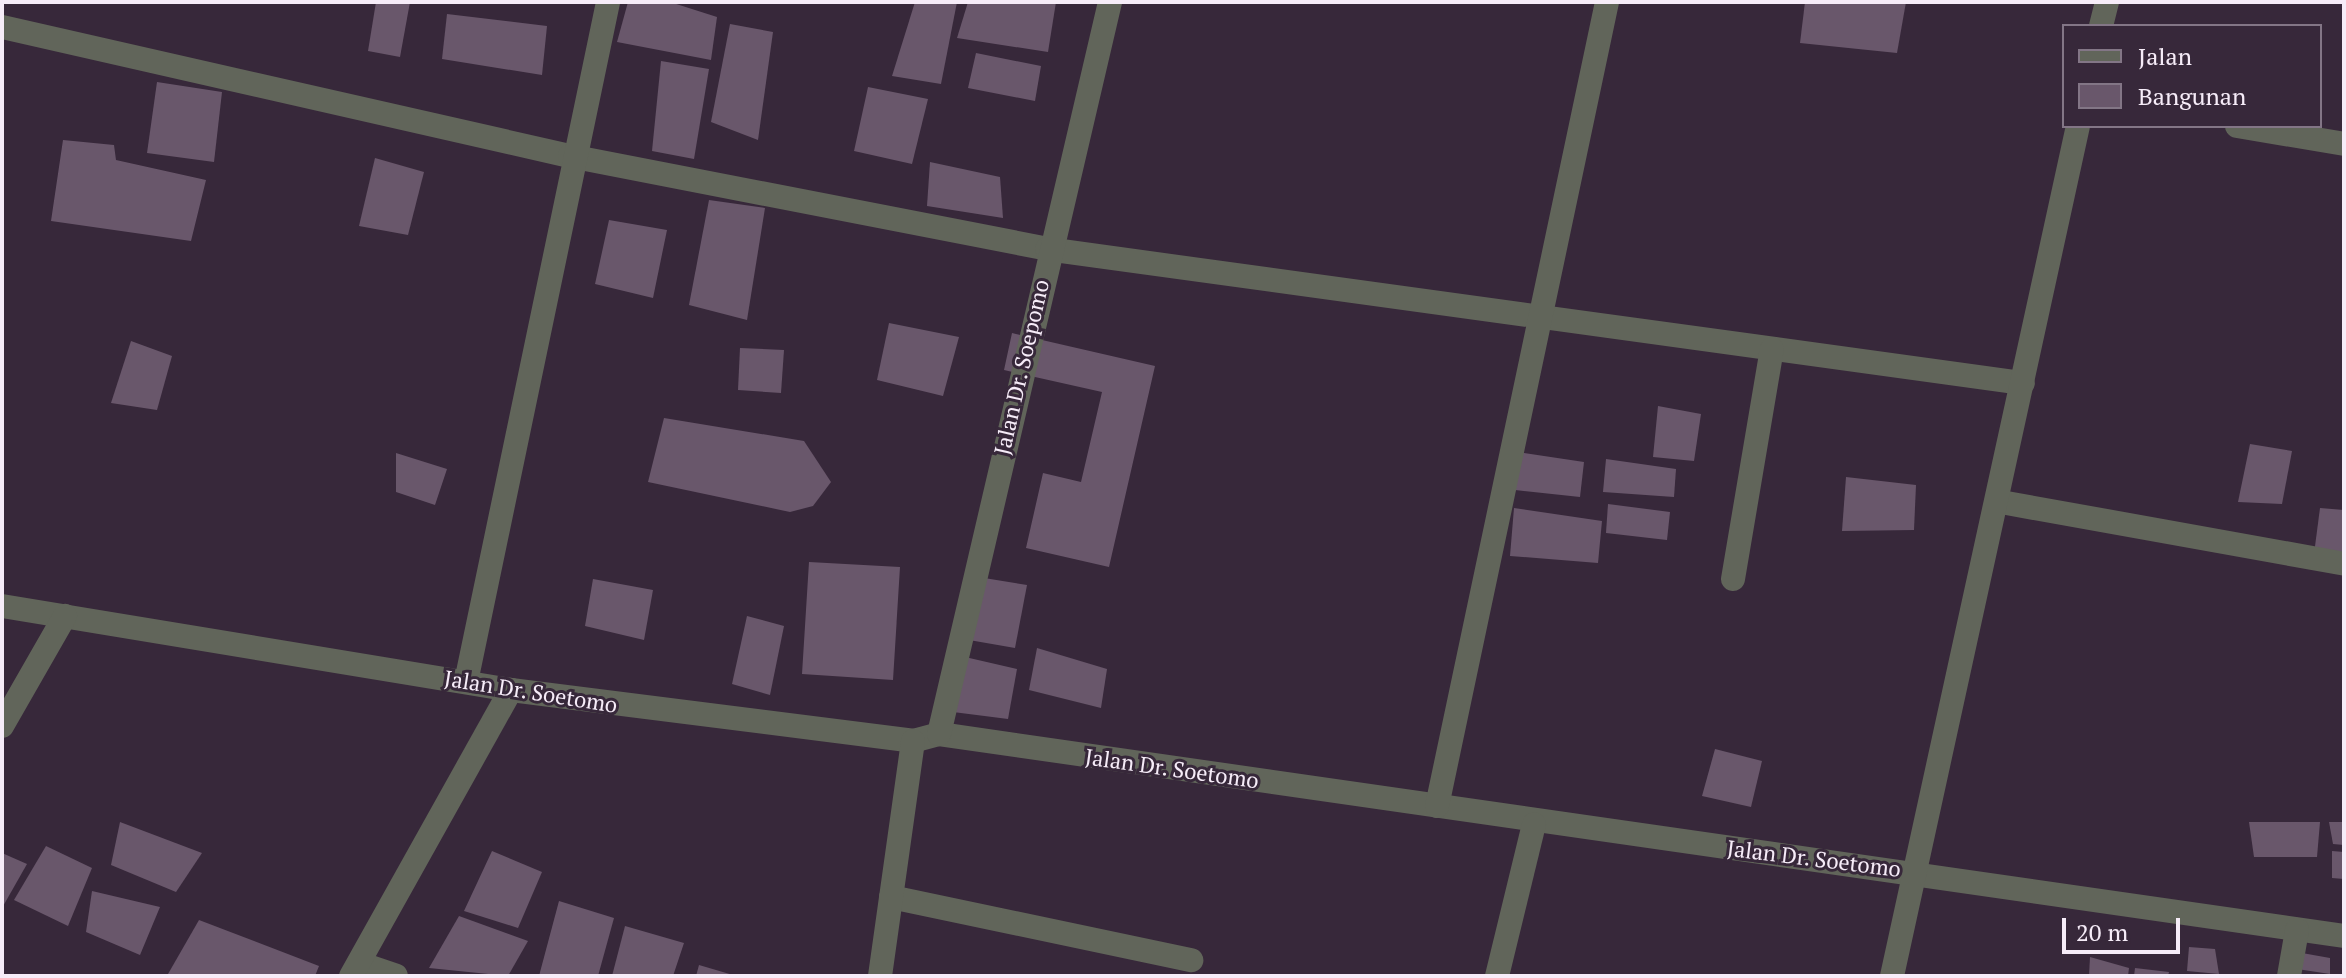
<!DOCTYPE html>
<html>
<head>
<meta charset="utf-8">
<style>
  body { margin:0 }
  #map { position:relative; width:2346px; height:978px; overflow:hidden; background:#37283a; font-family:"PT Serif",serif }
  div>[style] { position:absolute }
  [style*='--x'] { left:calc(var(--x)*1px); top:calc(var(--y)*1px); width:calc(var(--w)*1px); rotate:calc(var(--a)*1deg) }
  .building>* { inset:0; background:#69576b }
  .minor>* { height:24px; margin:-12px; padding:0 12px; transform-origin:12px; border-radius:12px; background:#61655a }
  span { translate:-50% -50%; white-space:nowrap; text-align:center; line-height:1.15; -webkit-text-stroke:6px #37283a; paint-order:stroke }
  .street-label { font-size:22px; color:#f6ecf8 }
  .frame { position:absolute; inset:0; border:4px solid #f6ecf8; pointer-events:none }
  .legend { position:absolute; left:2062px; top:24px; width:260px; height:104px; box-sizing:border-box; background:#37283a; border:2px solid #837686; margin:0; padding:10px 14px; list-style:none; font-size:24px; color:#f6ecf8 }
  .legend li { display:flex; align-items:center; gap:16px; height:40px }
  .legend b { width:40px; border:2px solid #837686 }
  .scale { position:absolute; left:2062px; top:918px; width:118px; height:36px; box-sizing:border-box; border:4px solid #f6ecf8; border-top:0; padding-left:10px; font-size:24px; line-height:28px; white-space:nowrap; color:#f6ecf8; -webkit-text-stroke:6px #37283a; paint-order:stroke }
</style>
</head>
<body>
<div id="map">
  <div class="building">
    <i style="clip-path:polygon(376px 2px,410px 2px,400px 57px,368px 51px)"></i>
    <i style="clip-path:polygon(628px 2px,670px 2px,717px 17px,711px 60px,617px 42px)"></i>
    <i style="clip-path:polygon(915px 2px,957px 2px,941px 84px,892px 76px)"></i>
    <i style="clip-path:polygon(968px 2px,1056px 2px,1048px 52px,957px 38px)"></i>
    <i style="clip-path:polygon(1805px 2px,1906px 2px,1897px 53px,1800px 43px)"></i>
    <i style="clip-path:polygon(447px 14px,547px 26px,542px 75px,442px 59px)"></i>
    <i style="clip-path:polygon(730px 24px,773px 32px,758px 140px,711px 122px)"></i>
    <i style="clip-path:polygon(976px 53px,1041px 66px,1035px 101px,968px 88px)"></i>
    <i style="clip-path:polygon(661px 61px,709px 69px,694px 159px,652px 151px)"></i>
    <i style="clip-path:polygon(157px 82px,222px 92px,214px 162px,147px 153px)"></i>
    <i style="clip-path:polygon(868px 87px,928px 99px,912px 164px,854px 151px)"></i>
    <i style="clip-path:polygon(63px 140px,114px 145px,116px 160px,206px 180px,191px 241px,51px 221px)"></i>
    <i style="clip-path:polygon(375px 158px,424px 172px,408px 235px,359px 226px)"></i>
    <i style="clip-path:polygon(930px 162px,1000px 177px,1003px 218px,927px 206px)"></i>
    <i style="clip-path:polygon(709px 200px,765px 208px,747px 320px,689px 305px)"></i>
    <i style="clip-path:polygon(609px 220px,667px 230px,653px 298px,595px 284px)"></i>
    <i style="clip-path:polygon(889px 323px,959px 337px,943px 396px,877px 380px)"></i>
    <i style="clip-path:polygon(1012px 333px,1155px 366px,1109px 567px,1026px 548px,1043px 473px,1081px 482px,1102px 392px,1004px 370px)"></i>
    <i style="clip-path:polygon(131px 341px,172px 356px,157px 410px,111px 403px)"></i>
    <i style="clip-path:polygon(740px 348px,784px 350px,781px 393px,738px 390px)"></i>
    <i style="clip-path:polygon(1658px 406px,1701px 414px,1694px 461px,1653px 457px)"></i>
    <i style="clip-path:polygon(664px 418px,804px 441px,831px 482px,813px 506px,790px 512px,648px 482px)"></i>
    <i style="clip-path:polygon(2250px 444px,2292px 451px,2282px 504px,2238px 502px)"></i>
    <i style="clip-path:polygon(1517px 452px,1584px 462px,1580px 497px,1515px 490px)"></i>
    <i style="clip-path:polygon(396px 453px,447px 469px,435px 505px,396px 492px)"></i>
    <i style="clip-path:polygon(1606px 459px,1676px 469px,1674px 497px,1603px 492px)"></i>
    <i style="clip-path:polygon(1846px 477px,1916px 485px,1914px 530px,1842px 531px)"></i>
    <i style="clip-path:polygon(1608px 504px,1670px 512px,1667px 540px,1606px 533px)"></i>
    <i style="clip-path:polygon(1514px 508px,1602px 521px,1598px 563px,1510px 556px)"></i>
    <i style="clip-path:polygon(2320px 508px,2344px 510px,2344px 555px,2314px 554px)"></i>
    <i style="clip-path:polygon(809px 562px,900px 567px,893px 680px,802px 674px)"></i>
    <i style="clip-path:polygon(978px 577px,1027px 585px,1015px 648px,969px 640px)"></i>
    <i style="clip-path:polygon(593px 579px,653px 590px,644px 640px,585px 626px)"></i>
    <i style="clip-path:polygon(747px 616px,784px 626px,770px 695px,732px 684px)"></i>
    <i style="clip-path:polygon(1037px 648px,1107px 669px,1101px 708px,1029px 690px)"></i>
    <i style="clip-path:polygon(965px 657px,1017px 669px,1008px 719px,953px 712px)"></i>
    <i style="clip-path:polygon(1715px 749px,1762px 761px,1751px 807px,1702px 796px)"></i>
    <i style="clip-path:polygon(120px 822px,202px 853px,176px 892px,111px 865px)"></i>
    <i style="clip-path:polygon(2249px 822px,2320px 822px,2317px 857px,2254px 857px)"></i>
    <i style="clip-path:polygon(2329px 822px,2344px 822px,2344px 845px,2333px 844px)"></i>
    <i style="clip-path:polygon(46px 846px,92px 868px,68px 926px,14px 900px)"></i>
    <i style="clip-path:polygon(492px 851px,542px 872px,518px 928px,464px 911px)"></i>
    <i style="clip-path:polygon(2332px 851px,2344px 852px,2344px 879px,2332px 878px)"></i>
    <i style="clip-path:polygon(2px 853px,27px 864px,2px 908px)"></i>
    <i style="clip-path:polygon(92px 891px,160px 907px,140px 955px,86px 932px)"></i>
    <i style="clip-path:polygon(559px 901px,614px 918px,598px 976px,539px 976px)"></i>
    <i style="clip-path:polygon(459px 916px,528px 941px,508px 976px,429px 968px)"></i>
    <i style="clip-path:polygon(199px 920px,319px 966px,315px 976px,168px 974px)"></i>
    <i style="clip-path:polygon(625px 926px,684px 943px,673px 976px,612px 976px)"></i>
    <i style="clip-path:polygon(2189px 947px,2215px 949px,2219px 974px,2187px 971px)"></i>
    <i style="clip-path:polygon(2302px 953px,2330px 958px,2330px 974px,2297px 969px)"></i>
    <i style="clip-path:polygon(2090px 957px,2129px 968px,2128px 976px,2089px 976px)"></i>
    <i style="clip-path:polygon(699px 965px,733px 975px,733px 976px,696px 976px)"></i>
    <i style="clip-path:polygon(2135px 968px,2169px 972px,2168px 976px,2134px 976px)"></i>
  </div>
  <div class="minor">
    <i style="--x:2101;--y:26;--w:25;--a:-76"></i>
    <i style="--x:2;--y:27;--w:582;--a:12.8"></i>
    <i style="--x:570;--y:156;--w:486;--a:11"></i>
    <i style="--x:1047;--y:249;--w:985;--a:7.82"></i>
    <i style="--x:2237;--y:126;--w:109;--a:9.5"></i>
    <i style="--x:2001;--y:502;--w:349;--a:10.2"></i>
    <i style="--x:1733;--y:579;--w:233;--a:-80.4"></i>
    <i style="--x:2;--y:606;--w:516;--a:9.37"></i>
    <i style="--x:511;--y:690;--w:405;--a:7.2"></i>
    <i style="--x:913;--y:741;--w:27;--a:-15"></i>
    <i style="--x:939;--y:734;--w:1419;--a:8.18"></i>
    <i style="--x:466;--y:682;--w:695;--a:-78.2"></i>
    <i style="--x:2;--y:726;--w:127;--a:-60.2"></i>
    <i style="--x:939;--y:734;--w:752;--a:-76.85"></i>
    <i style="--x:1437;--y:806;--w:822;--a:-78.06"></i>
    <i style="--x:891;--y:897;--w:307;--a:11.9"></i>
    <i style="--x:359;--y:963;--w:39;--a:19"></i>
    <i style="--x:351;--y:976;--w:328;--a:-60.8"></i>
    <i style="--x:880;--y:976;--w:237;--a:-82"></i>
    <i style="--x:1497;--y:976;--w:156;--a:-76.3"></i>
    <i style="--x:1892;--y:976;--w:870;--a:-77.66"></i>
    <i style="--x:2289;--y:976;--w:47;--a:-80.1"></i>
  </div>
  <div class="street-label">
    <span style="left:1021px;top:367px;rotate:-77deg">Jalan Dr. Soepomo</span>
    <span style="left:531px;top:691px;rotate:9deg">Jalan Dr. Soetomo</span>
    <span style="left:1172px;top:768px;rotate:8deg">Jalan Dr. Soetomo</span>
    <span style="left:1814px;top:858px;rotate:7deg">Jalan Dr. Soetomo</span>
  </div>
  <div class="frame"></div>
  <ul class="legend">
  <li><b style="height:10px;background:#61655a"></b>Jalan</li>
  <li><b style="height:22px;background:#69576b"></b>Bangunan</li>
  </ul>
  <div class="scale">20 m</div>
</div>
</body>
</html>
